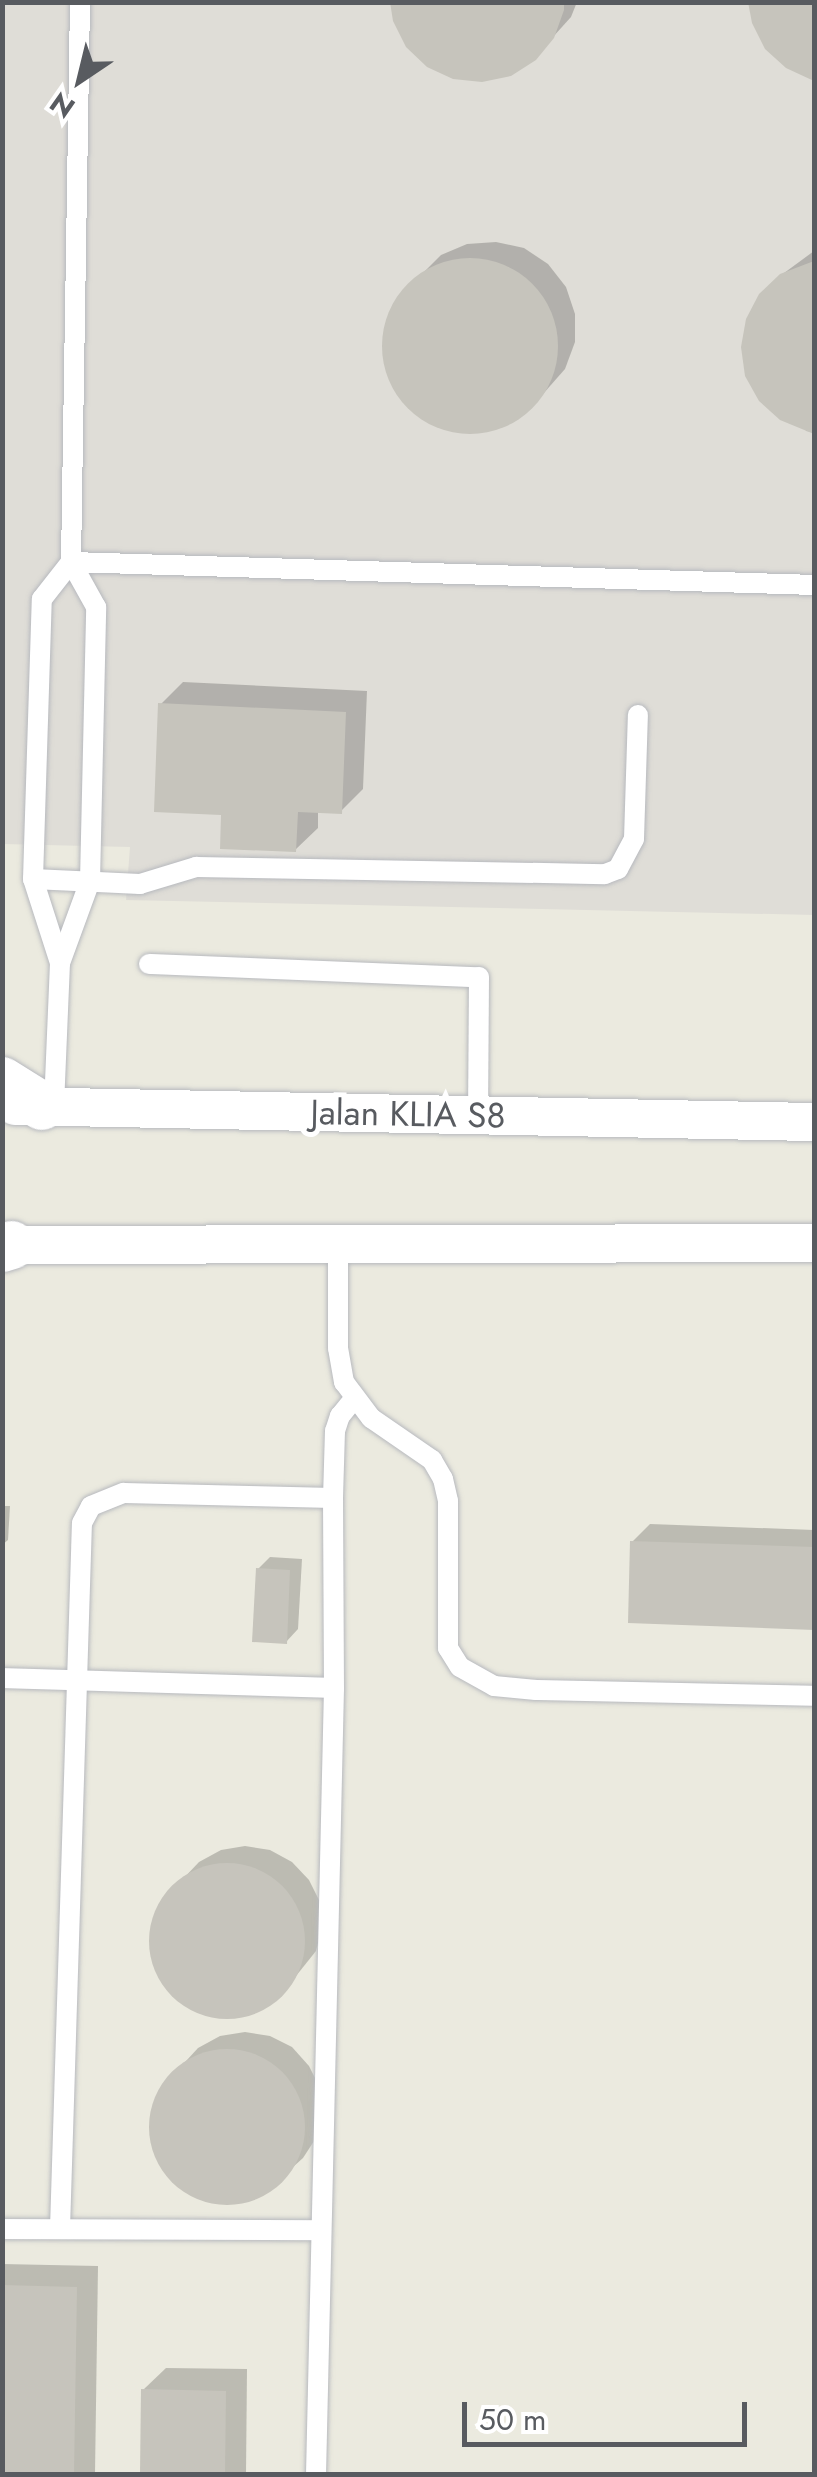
<!DOCTYPE html>
<html>
<head>
<meta charset="utf-8">
<style>
  body { margin:0 }
  #map { position:relative; width:817px; height:2477px; overflow:hidden; background:#ebeadf; font-family:Jost,sans-serif }
  div>[style] { position:absolute }
  [style*='--x'] { left:calc(var(--x)*1px); top:calc(var(--y)*1px); width:calc(var(--w)*1px); rotate:calc(var(--a)*1deg) }
  .industrial>* { inset:0; background:#dfddd7 }
  .shadow>* { inset:0; background:#0003 }
  .building>* { inset:0; background:#c6c4bc }
  .round { border-radius:50% }
  .roads { filter:drop-shadow(0 0 2px #b7b9be) drop-shadow(0 0 2px #b7b9be) }
  .service>* { height:20px; margin:-10px; padding:0 10px; transform-origin:10px; border-radius:10px; background:#fff }
  .minor>* { height:38px; margin:-19px; padding:0 19px; transform-origin:19px; border-radius:19px; background:#fff }
  .tertiary>* { height:48px; margin:-24px; padding:0 24px; transform-origin:24px; border-radius:24px; background:#fff }
  span { translate:-50% -50%; white-space:nowrap; text-align:center; line-height:1.15; -webkit-text-stroke:10px #fff; paint-order:stroke }
  .street-label { font-size:35px; color:#585b60 }
  .frame { position:absolute; inset:0; border:5px solid #585b60; pointer-events:none }
  .north { position:absolute; left:30px; top:30px; width:100px; height:100px; -webkit-text-stroke:8px #fff; paint-order:stroke; rotate:215deg; font-size:28px; font-weight:700; line-height:40px; text-align:center; color:#585b60 }
  .north::after { content:''; display:block; margin:auto; width:35px; height:45px; background:#585b60; clip-path:polygon(50% 0,100% 100%,50% 72%,0 100%) }
  .scale { position:absolute; left:462px; top:2402px; width:285px; height:45px; box-sizing:border-box; border:5px solid #585b60; border-top:0; padding-left:12px; font-size:30px; line-height:35px; white-space:nowrap; color:#585b60; -webkit-text-stroke:8px #fff; paint-order:stroke }
</style>
</head>
<body>
<div id="map">
  <div class="industrial">
    <i style="clip-path:polygon(2px 3px,814px 3px,814px 915px,126px 900px,130px 847px,3px 844px)"></i>
  </div>
  <div class="shadow">
    <i style="clip-path:polygon(392px 2px,577px 2px,571px 17px,534px 58px)"></i>
    <i style="clip-path:polygon(496px 242px,524px 248px,548px 264px,566px 287px,575px 314px,575px 342px,565px 369px,528px 411px,504px 426px,476px 433px,447px 429px,422px 417px,402px 398px,389px 373px,384px 345px,389px 319px,402px 294px,441px 255px,467px 244px)"></i>
    <i style="clip-path:polygon(814px 251px,814px 432px,806px 431px,780px 276px)"></i>
    <i style="clip-path:polygon(183px 682px,367px 691px,363px 789px,341px 811px,318px 810px,318px 828px,295px 850px,224px 813px,161px 704px)"></i>
    <i style="clip-path:polygon(2px 1506px,10px 1506px,8px 1540px,2px 1545px)"></i>
    <i style="clip-path:polygon(650px 1524px,814px 1530px,814px 1628px,630px 1621px,632px 1542px)"></i>
    <i style="clip-path:polygon(270px 1557px,302px 1559px,298px 1629px,286px 1642px,258px 1569px)"></i>
    <i style="clip-path:polygon(245px 1846px,270px 1850px,292px 1862px,309px 1880px,320px 1902px,322px 1927px,316px 1951px,284px 1991px,264px 2007px,241px 2015px,216px 2016px,191px 2008px,172px 1992px,158px 1971px,151px 1947px,153px 1923px,163px 1900px,199px 1862px,221px 1850px)"></i>
    <i style="clip-path:polygon(245px 2032px,270px 2036px,292px 2047px,309px 2066px,320px 2088px,316px 2138px,303px 2158px,264px 2193px,240px 2202px,215px 2202px,192px 2194px,171px 2179px,158px 2158px,151px 2134px,153px 2109px,163px 2086px,198px 2048px,220px 2036px)"></i>
    <i style="clip-path:polygon(2px 2264px,98px 2266px,95px 2474px,2px 2474px)"></i>
    <i style="clip-path:polygon(166px 2368px,247px 2369px,246px 2474px,142px 2474px,143px 2390px)"></i>
  </div>
  <div class="building">
    <i style="clip-path:polygon(390px 2px,564px 2px,564px 10px,554px 38px,536px 60px,511px 76px,482px 82px,453px 79px,427px 67px,406px 47px,393px 21px)"></i>
    <i style="clip-path:polygon(748px 2px,814px 2px,814px 81px,786px 68px,765px 49px,752px 23px)"></i>
    <i class="round" style="left:382px;top:258px;width:176px;height:176px"></i>
    <i style="clip-path:polygon(814px 261px,814px 434px,780px 420px,759px 401px,745px 376px,741px 347px,746px 319px,759px 294px,780px 274px)"></i>
    <i style="clip-path:polygon(158px 703px,346px 712px,342px 814px,298px 812px,296px 852px,220px 849px,221px 815px,154px 812px)"></i>
    <i style="clip-path:polygon(630px 1541px,814px 1547px,814px 1630px,628px 1623px)"></i>
    <i style="clip-path:polygon(256px 1568px,290px 1570px,287px 1644px,252px 1642px)"></i>
    <i class="round" style="left:149px;top:1863px;width:156px;height:156px"></i>
    <i class="round" style="left:149px;top:2049px;width:156px;height:156px"></i>
    <i style="clip-path:polygon(2px 2285px,77px 2287px,74px 2474px,2px 2474px)"></i>
    <i style="clip-path:polygon(141px 2389px,226px 2391px,225px 2474px,140px 2474px)"></i>
  </div>
  <div class="roads">
    <div class="service">
      <i style="--x:71;--y:562;--w:743;--a:1.77"></i>
      <i style="--x:33;--y:879;--w:107;--a:2.7"></i>
      <i style="--x:140;--y:884;--w:59;--a:-16.9"></i>
      <i style="--x:196;--y:867;--w:409;--a:1"></i>
      <i style="--x:605;--y:874;--w:14;--a:-21"></i>
      <i style="--x:618;--y:869;--w:34;--a:-62"></i>
      <i style="--x:634;--y:839;--w:124;--a:-88.2"></i>
      <i style="--x:60;--y:963;--w:88;--a:-107.8"></i>
      <i style="--x:33;--y:879;--w:280;--a:-88.2"></i>
      <i style="--x:42;--y:599;--w:47;--a:-51.9"></i>
      <i style="--x:149;--y:964;--w:330;--a:2.3"></i>
      <i style="--x:479;--y:977;--w:138;--a:90.4"></i>
      <i style="--x:54;--y:1106;--w:143;--a:-87.6"></i>
      <i style="--x:60;--y:963;--w:87;--a:-69.9"></i>
      <i style="--x:90;--y:881;--w:274;--a:-88.7"></i>
      <i style="--x:96;--y:607;--w:51;--a:-119.1"></i>
      <i style="--x:71;--y:562;--w:560;--a:-89.08"></i>
      <i style="--x:338;--y:1247;--w:101;--a:90"></i>
      <i style="--x:338;--y:1348;--w:35;--a:80"></i>
      <i style="--x:344;--y:1382;--w:45;--a:53.1"></i>
      <i style="--x:371;--y:1418;--w:74;--a:34.5"></i>
      <i style="--x:432;--y:1460;--w:22;--a:60"></i>
      <i style="--x:443;--y:1479;--w:23;--a:77"></i>
      <i style="--x:448;--y:1501;--w:147;--a:90"></i>
      <i style="--x:448;--y:1648;--w:22;--a:58"></i>
      <i style="--x:460;--y:1667;--w:39;--a:29"></i>
      <i style="--x:494;--y:1686;--w:42;--a:5.4"></i>
      <i style="--x:536;--y:1690;--w:278;--a:1.2"></i>
      <i style="--x:333;--y:1498;--w:67;--a:-88.3"></i>
      <i style="--x:335;--y:1431;--w:16;--a:-72"></i>
      <i style="--x:340;--y:1416;--w:21;--a:-51"></i>
      <i style="--x:2;--y:1678;--w:332;--a:1.7"></i>
      <i style="--x:2;--y:2229;--w:318;--a:0.2"></i>
      <i style="--x:60;--y:2229;--w:706;--a:-88.22"></i>
      <i style="--x:82;--y:1523;--w:19;--a:-62"></i>
      <i style="--x:91;--y:1506;--w:35;--a:-22"></i>
      <i style="--x:124;--y:1493;--w:209;--a:1.4"></i>
      <i style="--x:333;--y:1498;--w:190;--a:89.7"></i>
      <i style="--x:334;--y:1688;--w:786;--a:91.31"></i>
    </div>
    <div class="minor">
      <i style="--x:15;--y:1106;--w:799;--a:1.15"></i>
      <i style="--x:2;--y:1245;--w:812;--a:-0.14"></i>
    </div>
    <div class="tertiary">
      <i style="--x:2;--y:1081;--w:47;--a:32"></i>
      <i style="--x:2;--y:1248;--w:10;--a:-17"></i>
    </div>
  </div>
  <div class="street-label">
    <span style="left:408px;top:1114px;rotate:1deg">Jalan KLIA S8</span>
  </div>
  <div class="frame"></div>
  <div class="north">N</div>
  <div class="scale">50 m</div>
</div>
</body>
</html>
